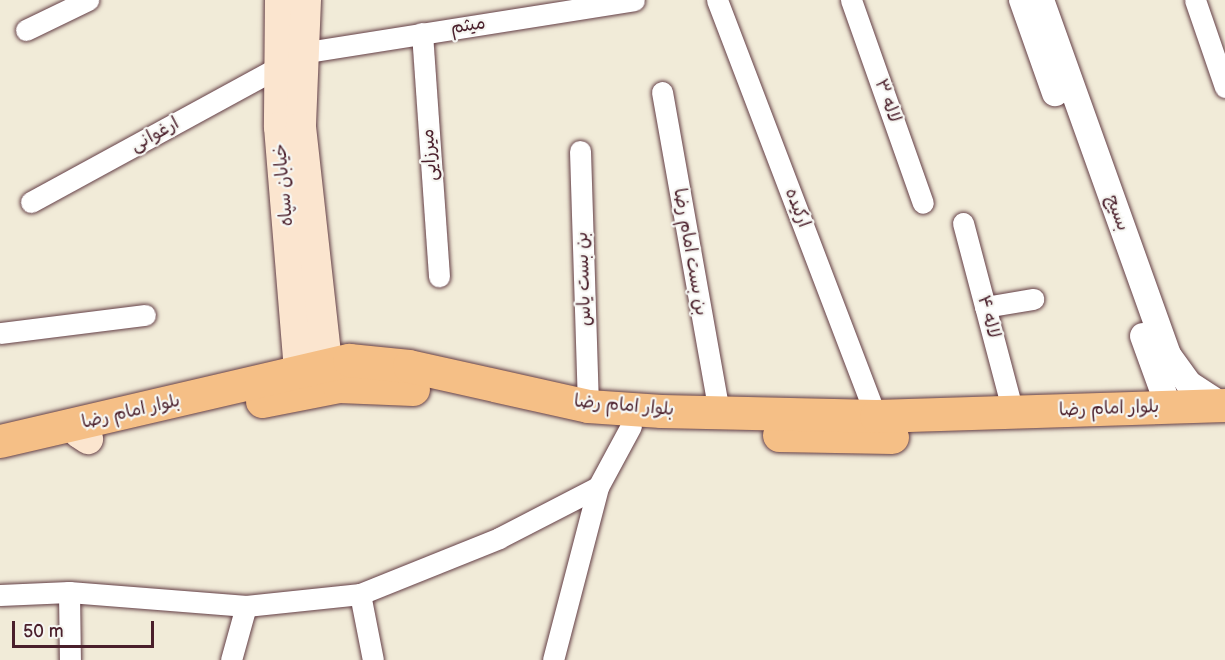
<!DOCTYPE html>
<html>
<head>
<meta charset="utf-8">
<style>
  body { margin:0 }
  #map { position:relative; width:1225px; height:660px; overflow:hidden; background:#f1ebd8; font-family:"Balsamiq Sans","Playpen Sans Arabic",sans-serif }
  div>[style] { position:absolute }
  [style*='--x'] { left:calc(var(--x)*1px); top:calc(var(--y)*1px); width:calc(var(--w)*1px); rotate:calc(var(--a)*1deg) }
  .roads { filter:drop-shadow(0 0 2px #633e45) drop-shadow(0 0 2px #633e45) }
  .minor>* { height:21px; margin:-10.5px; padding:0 10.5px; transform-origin:10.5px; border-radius:10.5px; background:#fff }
  .tertiary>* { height:26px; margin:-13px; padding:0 13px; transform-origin:13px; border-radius:13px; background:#fff }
  .secondary>* { height:30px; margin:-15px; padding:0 15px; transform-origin:15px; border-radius:15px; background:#fbe5cf }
  .primary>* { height:33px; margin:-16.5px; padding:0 16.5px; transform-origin:16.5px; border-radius:16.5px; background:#f5bf86 }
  span { translate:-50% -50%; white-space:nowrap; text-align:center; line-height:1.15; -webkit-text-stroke:4.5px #f6f6f2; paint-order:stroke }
  .street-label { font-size:18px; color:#4a1f2b }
  .scale { position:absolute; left:12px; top:621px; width:142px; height:27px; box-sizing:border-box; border:3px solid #4a1f2b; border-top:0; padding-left:8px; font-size:18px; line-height:21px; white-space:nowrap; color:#4a1f2b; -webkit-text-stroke:4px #f6f6f2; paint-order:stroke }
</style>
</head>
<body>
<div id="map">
  <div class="roads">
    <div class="minor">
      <i style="--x:717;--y:0;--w:445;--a:69.1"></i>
      <i style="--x:851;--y:0;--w:215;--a:70.5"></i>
      <i style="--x:1195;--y:0;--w:92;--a:71"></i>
      <i style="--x:26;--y:30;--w:69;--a:-25.8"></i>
      <i style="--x:422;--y:33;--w:244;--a:86"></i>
      <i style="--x:301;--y:53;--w:337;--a:-9"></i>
      <i style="--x:662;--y:92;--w:325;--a:79.9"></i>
      <i style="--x:580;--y:151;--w:255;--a:88.2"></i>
      <i style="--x:31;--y:202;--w:282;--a:-28.6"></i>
      <i style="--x:963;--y:223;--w:196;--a:75.2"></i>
      <i style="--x:985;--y:307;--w:49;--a:-9.5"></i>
      <i style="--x:0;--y:333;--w:146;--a:-7.1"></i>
      <i style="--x:69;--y:592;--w:68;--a:89.2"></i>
      <i style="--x:360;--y:594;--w:67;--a:78.9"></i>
      <i style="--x:0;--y:595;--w:69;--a:-2.5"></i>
      <i style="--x:69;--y:592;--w:178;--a:4.5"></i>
      <i style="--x:246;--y:606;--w:115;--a:-6"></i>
      <i style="--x:360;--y:594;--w:150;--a:-21.9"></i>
      <i style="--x:499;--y:538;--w:111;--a:-27.3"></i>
      <i style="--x:598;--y:487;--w:69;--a:-61.6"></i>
      <i style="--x:231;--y:660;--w:56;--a:-74.5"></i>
      <i style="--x:553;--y:660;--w:179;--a:-75.4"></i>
    </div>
    <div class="tertiary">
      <i style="--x:1022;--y:0;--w:99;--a:70.5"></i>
      <i style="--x:1041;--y:0;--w:377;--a:70.3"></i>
      <i style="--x:1168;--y:355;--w:36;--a:54"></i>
      <i style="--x:1189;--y:384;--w:38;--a:33"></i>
      <i style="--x:1143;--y:336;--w:77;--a:70.1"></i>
    </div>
    <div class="secondary">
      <i style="--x:280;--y:0;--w:127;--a:90.5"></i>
      <i style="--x:279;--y:127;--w:243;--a:85.3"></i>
      <i style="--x:306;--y:0;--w:127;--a:92.3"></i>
      <i style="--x:301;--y:127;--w:238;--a:83.7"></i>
      <i style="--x:81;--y:424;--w:9;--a:103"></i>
      <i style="--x:79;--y:433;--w:11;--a:34"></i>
    </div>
    <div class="primary">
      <i style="--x:262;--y:401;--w:78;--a:-11"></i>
      <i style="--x:339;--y:386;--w:74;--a:2.3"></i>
      <i style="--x:779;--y:435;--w:113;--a:1"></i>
      <i style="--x:0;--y:441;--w:358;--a:-13.1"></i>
      <i style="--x:349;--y:360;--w:60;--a:5.7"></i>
      <i style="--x:409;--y:366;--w:183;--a:12.6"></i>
      <i style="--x:588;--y:406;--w:73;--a:3.9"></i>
      <i style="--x:661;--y:411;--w:215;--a:1.3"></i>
      <i style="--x:876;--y:416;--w:349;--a:-1.8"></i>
    </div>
  </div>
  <div class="street-label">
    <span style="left:468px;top:26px;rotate:-9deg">میثم</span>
    <span style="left:887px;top:101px;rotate:70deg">لاله ۳</span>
    <span style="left:155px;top:135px;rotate:-29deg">ارغوانی</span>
    <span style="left:430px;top:155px;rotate:-94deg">میرزایی</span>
    <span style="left:284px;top:185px;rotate:-95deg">خیابان سپاه</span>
    <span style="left:797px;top:208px;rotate:69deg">ارکیده</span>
    <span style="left:1117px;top:213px;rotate:70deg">بسیج</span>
    <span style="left:690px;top:252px;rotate:80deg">بن بست امام رضا</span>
    <span style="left:584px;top:279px;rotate:-92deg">بن بست یاس</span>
    <span style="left:988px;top:317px;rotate:75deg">لاله ۴</span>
    <span style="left:624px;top:406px;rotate:5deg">بلوار امام رضا</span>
    <span style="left:1109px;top:409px;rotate:-2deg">بلوار امام رضا</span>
    <span style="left:131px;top:412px;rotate:-13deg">بلوار امام رضا</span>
  </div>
  <div class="scale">50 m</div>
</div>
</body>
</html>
